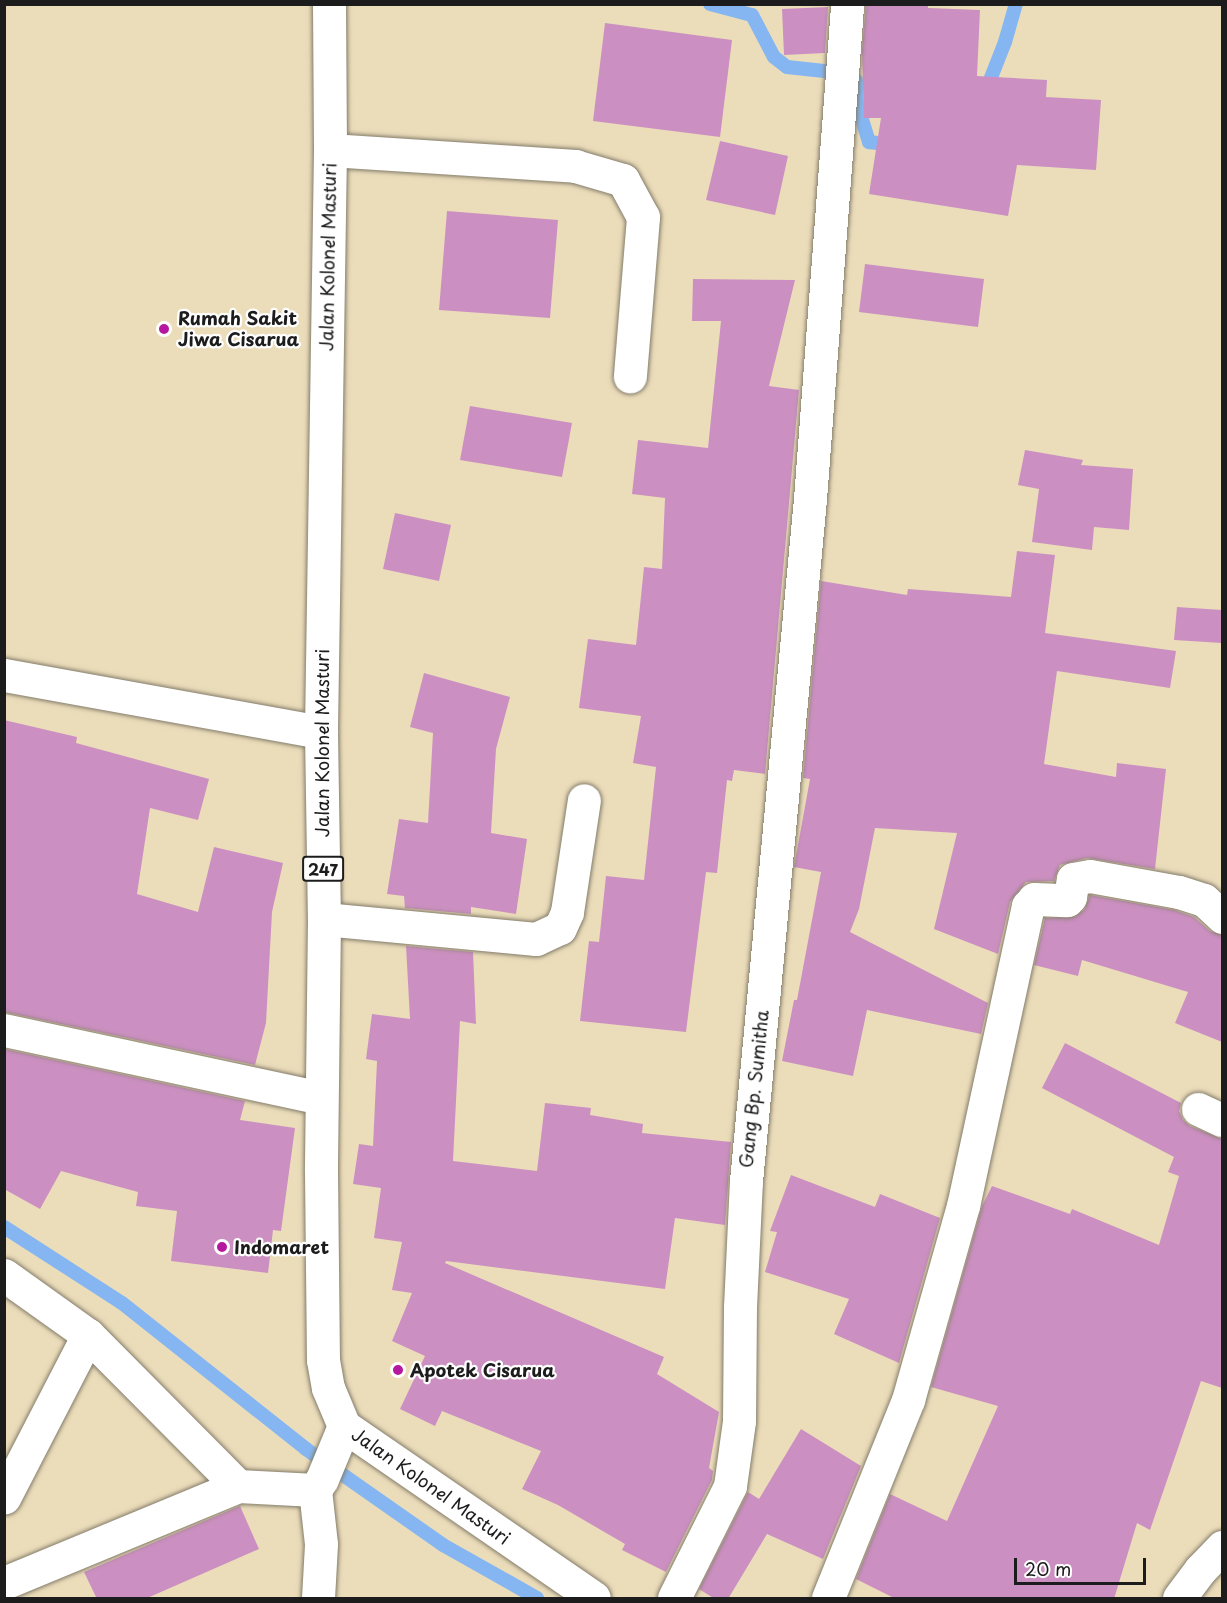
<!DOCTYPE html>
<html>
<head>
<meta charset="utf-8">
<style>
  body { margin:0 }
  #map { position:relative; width:1227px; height:1603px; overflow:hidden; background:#ebddba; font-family:"Playpen Sans",sans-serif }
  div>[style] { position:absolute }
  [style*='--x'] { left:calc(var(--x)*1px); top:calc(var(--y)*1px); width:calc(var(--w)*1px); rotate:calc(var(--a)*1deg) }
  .stream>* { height:14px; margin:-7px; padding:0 7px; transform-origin:7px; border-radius:7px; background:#85b6f1 }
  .building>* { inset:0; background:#cb90c1 }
  .roads { filter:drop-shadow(0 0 2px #847c6b) drop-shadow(0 0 2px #847c6b) }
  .minor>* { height:33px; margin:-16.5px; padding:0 16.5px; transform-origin:16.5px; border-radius:16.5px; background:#fff }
  .major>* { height:33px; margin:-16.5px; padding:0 16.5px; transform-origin:16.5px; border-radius:16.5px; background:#fff }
  .dots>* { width:16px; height:16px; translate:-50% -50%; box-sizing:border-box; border:3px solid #fff; border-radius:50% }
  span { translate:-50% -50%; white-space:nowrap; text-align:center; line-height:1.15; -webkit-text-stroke:4.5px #fff; paint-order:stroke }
  .shield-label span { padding:2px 4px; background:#fff; border:2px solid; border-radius:4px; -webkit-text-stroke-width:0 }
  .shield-label { font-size:16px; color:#1c1c1c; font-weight:700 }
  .street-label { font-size:18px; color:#1c1c1c }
  .poi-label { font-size:18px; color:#1c1c1c; font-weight:700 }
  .left { translate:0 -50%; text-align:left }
  .frame { position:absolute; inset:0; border:6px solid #1c1c1c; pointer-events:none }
  .scale { position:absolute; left:1014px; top:1558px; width:132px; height:27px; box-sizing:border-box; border:3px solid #1c1c1c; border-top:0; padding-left:8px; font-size:18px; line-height:21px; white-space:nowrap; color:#1c1c1c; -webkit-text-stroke:4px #fff; paint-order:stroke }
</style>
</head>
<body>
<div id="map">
  <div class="stream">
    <i style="--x:710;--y:4;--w:43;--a:14.7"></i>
    <i style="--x:752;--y:15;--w:47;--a:62.4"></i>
    <i style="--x:774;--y:57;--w:16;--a:38"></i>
    <i style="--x:787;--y:67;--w:56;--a:6.1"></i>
    <i style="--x:856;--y:80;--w:23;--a:88"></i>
    <i style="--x:857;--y:103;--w:41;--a:72.9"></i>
    <i style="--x:869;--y:142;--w:25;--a:7"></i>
    <i style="--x:985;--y:93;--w:55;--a:-68.6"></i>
    <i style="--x:1005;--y:42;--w:40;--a:-74"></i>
    <i style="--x:4;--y:1227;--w:140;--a:32.8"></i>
    <i style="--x:122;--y:1303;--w:235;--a:38.4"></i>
    <i style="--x:306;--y:1449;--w:167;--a:35"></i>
    <i style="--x:443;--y:1545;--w:108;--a:29.4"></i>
  </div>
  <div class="building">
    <i style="clip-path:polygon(869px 4px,928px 4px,928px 8px,980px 10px,977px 76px,1047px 80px,1046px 97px,1101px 100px,1096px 170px,1017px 165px,1008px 216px,869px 194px,881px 118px,864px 118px,862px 51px,866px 6px)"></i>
    <i style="clip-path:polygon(828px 7px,825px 53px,784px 55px,782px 9px)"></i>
    <i style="clip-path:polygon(605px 23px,732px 40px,720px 137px,593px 121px)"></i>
    <i style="clip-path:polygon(720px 141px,788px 156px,775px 215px,706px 200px)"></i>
    <i style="clip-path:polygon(447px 211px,558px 220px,550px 318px,439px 310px)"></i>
    <i style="clip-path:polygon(865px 264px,984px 279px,978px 327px,859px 312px)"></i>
    <i style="clip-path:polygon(693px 279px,795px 280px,769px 386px,799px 390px,765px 774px,734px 770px,732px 781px,727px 780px,717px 873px,706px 872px,686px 1032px,580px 1021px,589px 941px,599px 942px,606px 876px,644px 880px,656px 767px,633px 763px,641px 716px,579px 708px,588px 639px,636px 645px,644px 567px,662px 569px,665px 498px,632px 494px,638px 440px,708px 448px,721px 321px,692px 321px)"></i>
    <i style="clip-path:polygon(470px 406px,572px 423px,562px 477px,460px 460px)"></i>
    <i style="clip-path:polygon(1025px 450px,1083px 460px,1081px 465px,1133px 469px,1129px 530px,1094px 527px,1092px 550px,1032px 542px,1039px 489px,1018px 485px)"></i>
    <i style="clip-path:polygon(395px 513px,451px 525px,439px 581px,383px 569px)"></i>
    <i style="clip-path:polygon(1017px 551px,1055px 555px,1045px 633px,1176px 651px,1170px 688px,1057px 671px,1044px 764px,1116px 777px,1117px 763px,1166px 769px,1155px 869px,1087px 858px,1060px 865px,1054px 881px,1026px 882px,1010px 902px,998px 954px,934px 929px,957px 833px,875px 828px,859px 909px,850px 932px,988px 1003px,981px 1034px,867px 1010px,853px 1076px,782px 1061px,794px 1000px,797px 1000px,821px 872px,794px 867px,810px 779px,803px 778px,821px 581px,907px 595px,908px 589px,1011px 597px)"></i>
    <i style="clip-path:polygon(1177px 607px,1222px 610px,1222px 643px,1174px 640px)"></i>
    <i style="clip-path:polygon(424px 673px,510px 697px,496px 749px,491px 833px,527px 839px,516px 914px,471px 907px,471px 914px,405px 908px,404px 896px,387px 894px,399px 819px,428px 823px,433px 733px,410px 727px)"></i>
    <i style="clip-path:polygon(4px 720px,77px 737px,76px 743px,209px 779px,198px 820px,150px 808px,137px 894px,198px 912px,214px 847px,283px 863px,272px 912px,266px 1023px,255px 1065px,4px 1012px)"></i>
    <i style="clip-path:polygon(1090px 895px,1174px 910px,1194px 917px,1210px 931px,1222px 935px,1222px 1042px,1175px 1023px,1188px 992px,1082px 960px,1078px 976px,1034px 965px,1045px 918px,1074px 917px,1084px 910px)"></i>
    <i style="clip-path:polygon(406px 946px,473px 952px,476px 1024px,460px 1021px,453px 1161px,537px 1171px,545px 1103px,591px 1108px,590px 1115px,643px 1124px,642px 1133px,731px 1142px,725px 1225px,675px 1218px,665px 1289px,446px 1261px,445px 1263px,664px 1357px,657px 1374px,719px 1412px,709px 1468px,713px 1471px,712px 1480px,666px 1572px,622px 1550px,625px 1544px,558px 1505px,522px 1489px,541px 1451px,442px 1411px,435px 1426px,400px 1409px,425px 1356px,392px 1341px,412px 1293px,392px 1290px,402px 1242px,374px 1238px,381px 1188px,353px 1184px,359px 1144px,373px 1146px,377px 1061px,366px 1059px,372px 1014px,410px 1019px)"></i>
    <i style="clip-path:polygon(1065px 1043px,1181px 1103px,1179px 1111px,1183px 1120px,1190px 1126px,1222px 1139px,1222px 1388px,1201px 1381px,1150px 1530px,1137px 1523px,1114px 1599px,896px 1599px,856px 1579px,890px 1494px,947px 1521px,998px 1406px,931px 1387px,982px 1206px,992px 1186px,1070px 1214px,1072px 1209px,1159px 1245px,1179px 1176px,1168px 1172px,1174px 1157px,1042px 1088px)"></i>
    <i style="clip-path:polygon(4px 1049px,245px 1101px,240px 1120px,295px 1128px,281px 1231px,273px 1230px,268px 1273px,171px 1261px,177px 1211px,136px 1206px,138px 1192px,61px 1171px,40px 1209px,4px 1189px)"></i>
    <i style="clip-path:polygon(791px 1175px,875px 1207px,880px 1194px,940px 1218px,899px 1363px,834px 1334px,849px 1299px,765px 1272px,777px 1232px,770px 1231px)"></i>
    <i style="clip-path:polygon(801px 1429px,861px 1466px,823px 1559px,767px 1534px,728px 1599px,715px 1599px,699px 1589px,748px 1492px,759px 1499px)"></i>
    <i style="clip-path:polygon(240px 1506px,259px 1549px,145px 1599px,97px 1599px,84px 1572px)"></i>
  </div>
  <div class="roads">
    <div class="minor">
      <i style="--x:330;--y:150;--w:246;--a:3.7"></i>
      <i style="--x:575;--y:166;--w:50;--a:16.3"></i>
      <i style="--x:623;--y:180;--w:42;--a:61.6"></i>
      <i style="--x:643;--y:217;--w:160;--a:94.7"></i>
      <i style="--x:4;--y:675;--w:322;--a:10.2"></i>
      <i style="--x:324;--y:919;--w:213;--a:5.4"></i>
      <i style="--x:536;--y:939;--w:26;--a:-25"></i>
      <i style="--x:560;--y:928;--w:17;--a:-66"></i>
      <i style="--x:567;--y:912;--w:113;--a:-81.4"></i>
      <i style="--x:4;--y:1030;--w:324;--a:12.1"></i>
      <i style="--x:1198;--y:1109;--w:26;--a:25"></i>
      <i style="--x:4;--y:1275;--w:103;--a:35.5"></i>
      <i style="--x:88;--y:1335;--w:183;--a:117.3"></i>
      <i style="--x:88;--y:1335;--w:213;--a:45.2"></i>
      <i style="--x:238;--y:1486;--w:77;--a:3"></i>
      <i style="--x:4;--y:1583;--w:253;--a:-22.5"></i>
      <i style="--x:318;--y:1598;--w:54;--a:-86.8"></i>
      <i style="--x:321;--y:1544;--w:54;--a:-96.3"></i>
      <i style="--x:315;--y:1490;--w:13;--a:-58"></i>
      <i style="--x:322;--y:1479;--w:57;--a:-67.5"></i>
      <i style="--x:674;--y:1598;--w:125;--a:-63.4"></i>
      <i style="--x:730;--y:1486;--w:66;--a:-82.1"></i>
      <i style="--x:739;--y:1421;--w:114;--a:-89.5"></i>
      <i style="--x:740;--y:1307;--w:126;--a:-87.3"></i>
      <i style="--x:746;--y:1181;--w:685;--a:-84.64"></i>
      <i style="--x:810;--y:499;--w:496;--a:-85.7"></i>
      <i style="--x:828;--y:1598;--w:214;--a:-68"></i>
      <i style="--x:908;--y:1400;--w:202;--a:-74.2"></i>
      <i style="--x:963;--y:1206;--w:307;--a:-77.8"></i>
      <i style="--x:1028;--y:906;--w:9;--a:-49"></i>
      <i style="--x:1034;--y:899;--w:33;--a:2"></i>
      <i style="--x:1067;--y:900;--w:4;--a:-45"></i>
      <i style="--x:1070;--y:897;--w:18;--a:-81"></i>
      <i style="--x:1073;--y:879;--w:17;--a:-10"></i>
      <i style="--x:1090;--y:876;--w:90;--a:10.2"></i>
      <i style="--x:1179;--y:892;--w:26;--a:18"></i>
      <i style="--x:1204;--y:900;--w:25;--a:43"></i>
      <i style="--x:1179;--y:1598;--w:35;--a:-53"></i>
      <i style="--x:1200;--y:1570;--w:32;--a:-46"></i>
    </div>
    <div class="major">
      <i style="--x:329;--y:4;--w:146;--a:89.6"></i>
      <i style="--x:330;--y:150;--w:582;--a:90.89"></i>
      <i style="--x:321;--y:732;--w:187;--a:89.1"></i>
      <i style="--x:324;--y:919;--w:252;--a:90.7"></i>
      <i style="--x:321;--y:1171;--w:189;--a:89.4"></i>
      <i style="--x:323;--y:1360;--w:28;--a:80"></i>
      <i style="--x:328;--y:1388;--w:41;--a:67.2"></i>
      <i style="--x:344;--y:1426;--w:303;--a:34.5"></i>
    </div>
  </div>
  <div class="dots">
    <i style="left:164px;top:329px;background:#b5179e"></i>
    <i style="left:222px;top:1247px;background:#b5179e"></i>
    <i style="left:398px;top:1370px;background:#b5179e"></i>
  </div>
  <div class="shield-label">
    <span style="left:323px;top:869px">247</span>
  </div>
  <div class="street-label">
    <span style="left:328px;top:257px;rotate:-89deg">Jalan Kolonel Masturi</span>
    <span style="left:322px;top:743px;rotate:-90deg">Jalan Kolonel Masturi</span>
    <span style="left:754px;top:1089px;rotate:-84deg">Gang Bp. Sumitha</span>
    <span style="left:431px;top:1486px;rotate:35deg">Jalan Kolonel Masturi</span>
  </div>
  <div class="poi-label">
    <span class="left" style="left:178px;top:329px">Rumah Sakit<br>Jiwa Cisarua</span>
    <span class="left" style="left:234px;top:1247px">Indomaret</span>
    <span class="left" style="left:410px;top:1370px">Apotek Cisarua</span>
  </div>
  <div class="frame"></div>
  <div class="scale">20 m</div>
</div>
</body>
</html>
